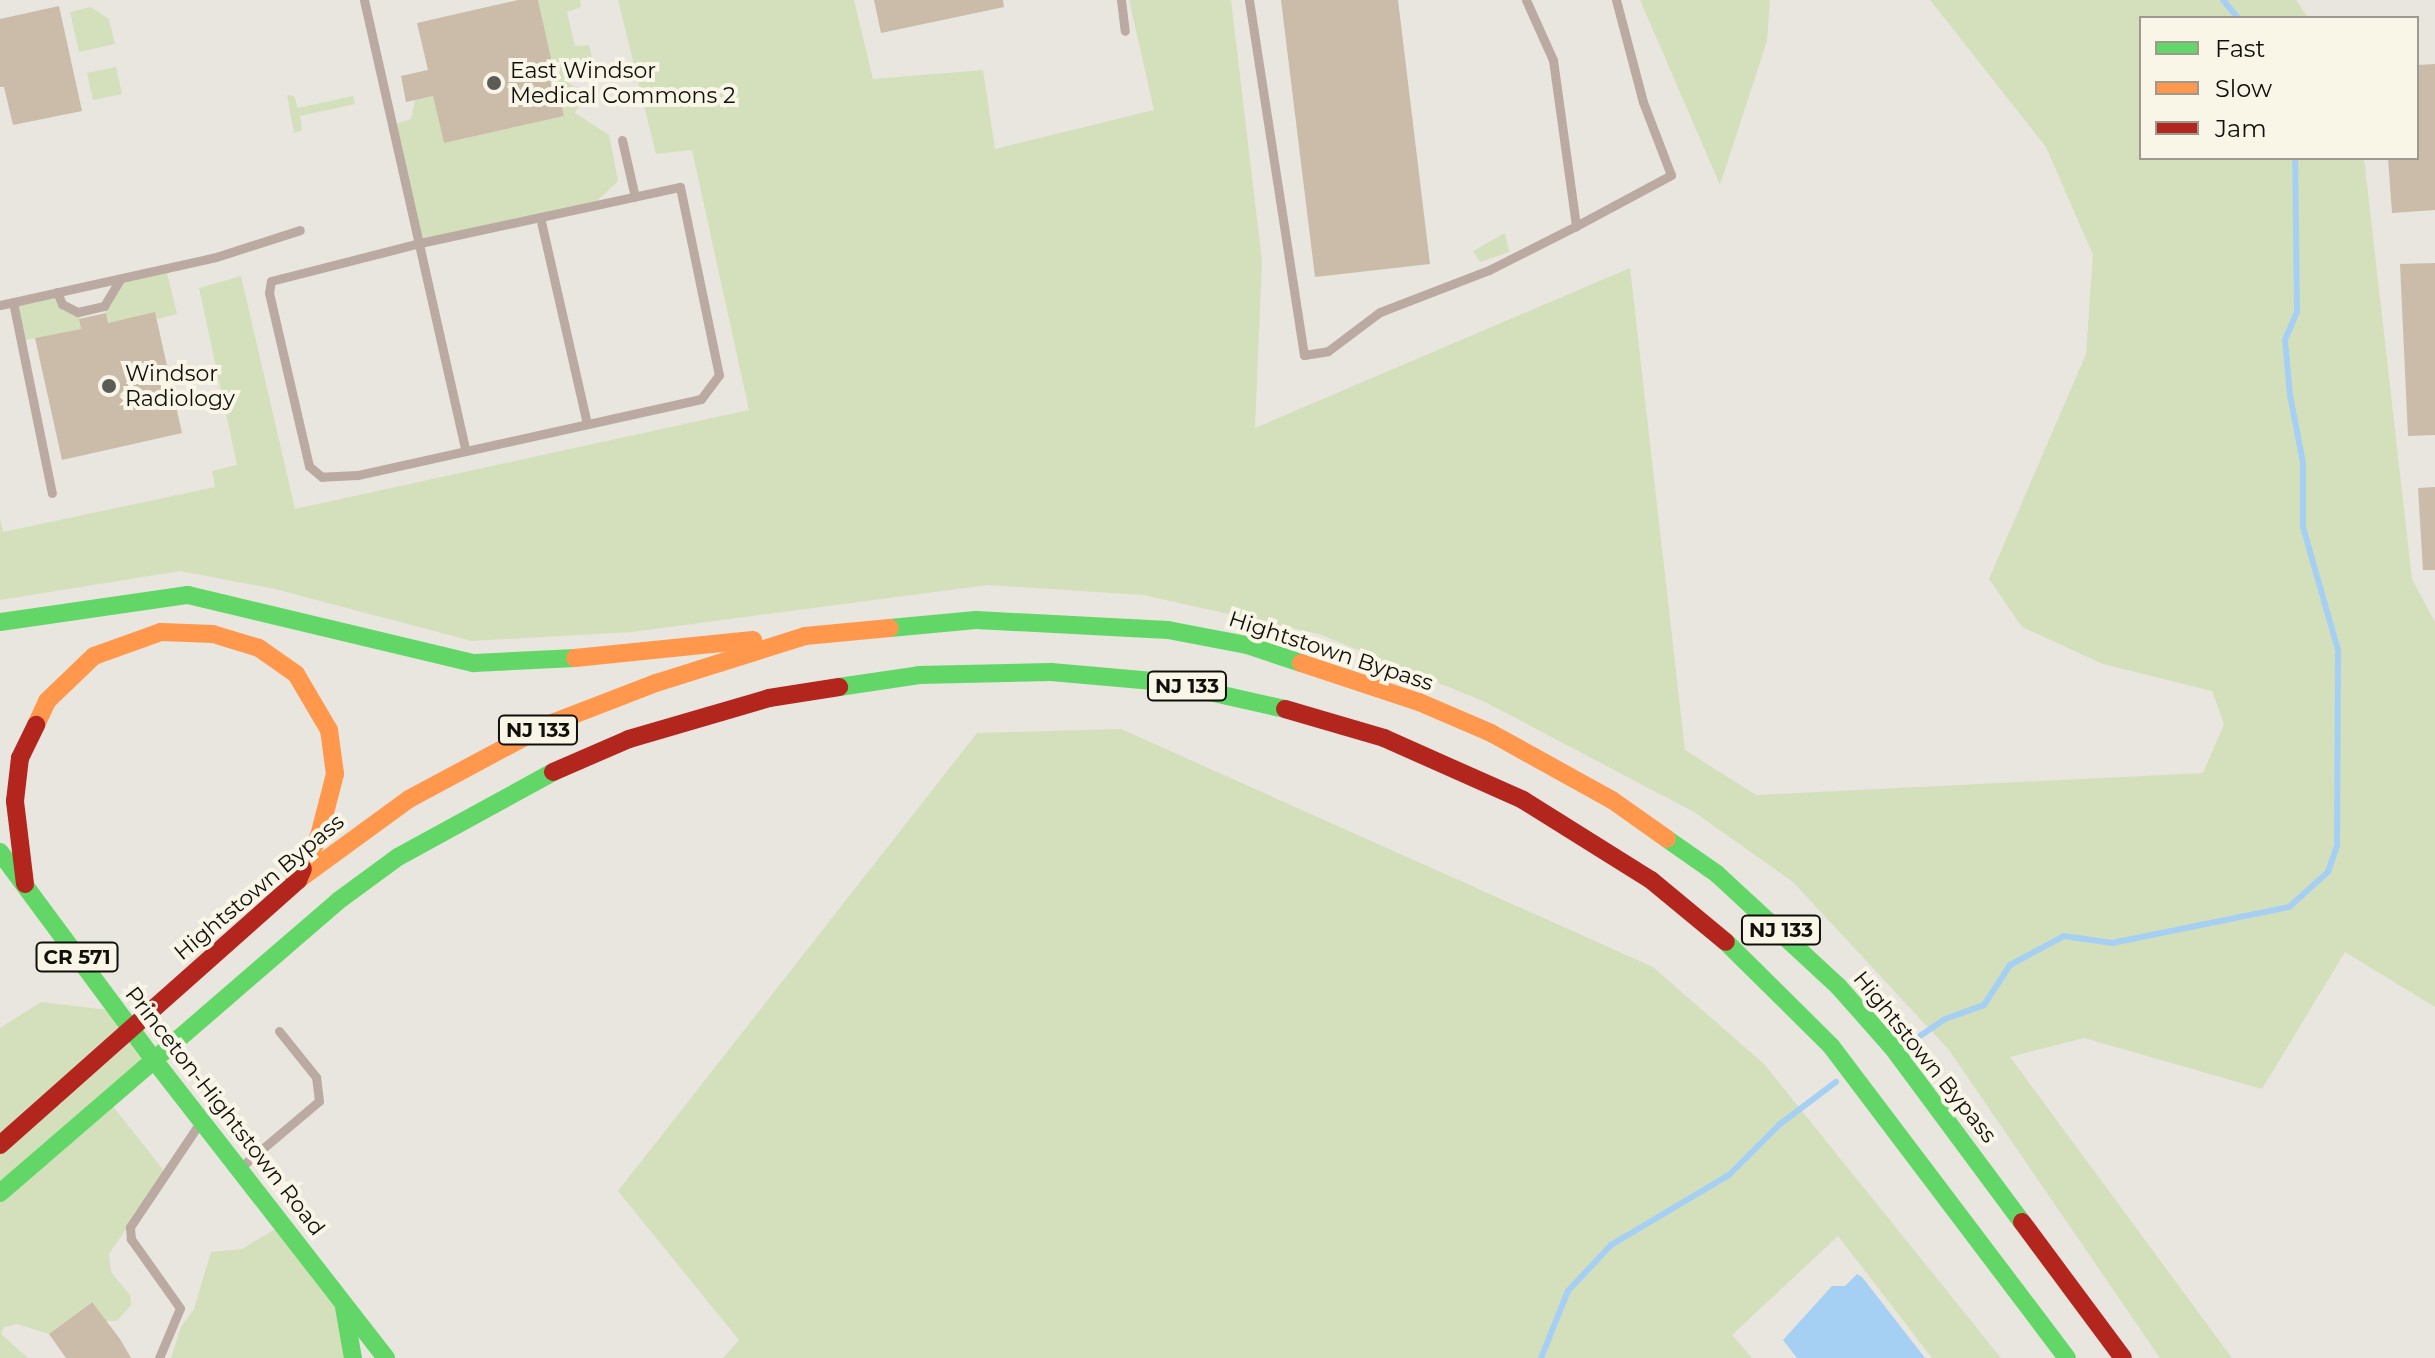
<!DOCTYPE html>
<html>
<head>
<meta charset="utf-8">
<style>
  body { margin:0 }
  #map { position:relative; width:2435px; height:1358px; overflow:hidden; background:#e8e6df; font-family:Montserrat,sans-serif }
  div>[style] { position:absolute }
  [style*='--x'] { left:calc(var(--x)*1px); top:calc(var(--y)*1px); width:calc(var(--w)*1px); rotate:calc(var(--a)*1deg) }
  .green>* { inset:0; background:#d4e0bc }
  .water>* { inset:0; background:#a5d0f4 }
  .stream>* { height:6px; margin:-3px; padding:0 3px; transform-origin:3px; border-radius:3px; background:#a5d0f4 }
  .building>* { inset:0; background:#cabca9 }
  .lane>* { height:9px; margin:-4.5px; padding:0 4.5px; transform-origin:4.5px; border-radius:4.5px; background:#baaaa2 }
  .fast>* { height:18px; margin:-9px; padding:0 9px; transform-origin:9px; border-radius:9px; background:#63d668 }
  .slow>* { height:18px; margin:-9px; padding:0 9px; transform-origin:9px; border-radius:9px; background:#ff974d }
  .jam>* { height:18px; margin:-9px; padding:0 9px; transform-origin:9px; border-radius:9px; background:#b3261e }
  .dots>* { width:22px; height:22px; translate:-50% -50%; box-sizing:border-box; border:4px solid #f9f6e8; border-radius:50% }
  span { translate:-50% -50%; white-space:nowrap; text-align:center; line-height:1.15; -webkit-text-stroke:8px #f9f6e8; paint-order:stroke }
  .shield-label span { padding:2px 6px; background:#f9f6e8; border:2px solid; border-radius:6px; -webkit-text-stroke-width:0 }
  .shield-label { font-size:20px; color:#11100b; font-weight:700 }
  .poi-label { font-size:22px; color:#11100b }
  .left { translate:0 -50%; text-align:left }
  .street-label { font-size:22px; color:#11100b }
  .legend { position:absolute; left:2139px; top:16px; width:280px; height:144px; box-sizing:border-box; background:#f9f6e8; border:2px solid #9c9a90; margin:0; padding:10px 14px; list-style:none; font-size:24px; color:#11100b }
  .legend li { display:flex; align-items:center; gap:16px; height:40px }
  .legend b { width:40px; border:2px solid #9c9a90 }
</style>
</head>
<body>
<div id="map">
  <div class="green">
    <i style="clip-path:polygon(538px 0,580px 0,581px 7px,567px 12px,575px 46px,589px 45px,596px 73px,579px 65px,567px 82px,585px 93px,575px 113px,609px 135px,618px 181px,597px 201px,420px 243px,393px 125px,411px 119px,415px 100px,433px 96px,444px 143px,564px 116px)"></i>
    <i style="clip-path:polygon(618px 0,854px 0,873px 79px,983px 70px,995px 149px,1154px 110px,1129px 0,1231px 0,1262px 261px,1255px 428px,1630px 268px,1685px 750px,1756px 795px,2203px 773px,2224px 724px,2212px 691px,2103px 664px,2022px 627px,1989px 579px,2086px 354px,2093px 255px,2046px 147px,1930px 0,2296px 0,2308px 18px,2141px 18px,2141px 158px,2364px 158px,2412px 579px,2435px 622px,2435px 1007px,2345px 952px,2262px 1089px,2084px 1038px,2010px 1057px,2232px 1358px,2160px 1358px,1949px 1050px,1793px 882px,1694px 812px,1483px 701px,1319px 634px,1143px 595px,988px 585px,632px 632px,472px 641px,275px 589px,180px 571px,0 600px,0 519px,3px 532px,215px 487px,212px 471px,237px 465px,199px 288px,241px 276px,295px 509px,749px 410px,692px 150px,656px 154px)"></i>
    <i style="clip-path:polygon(1640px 0,1770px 0,1767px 41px,1720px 185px)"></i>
    <i style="clip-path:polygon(91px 7px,109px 19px,115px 44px,79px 52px,70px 12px)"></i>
    <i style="clip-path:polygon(116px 67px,122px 94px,93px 100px,87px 73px)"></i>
    <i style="clip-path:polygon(287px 95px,294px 96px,298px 108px,353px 96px,355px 104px,300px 116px,302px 130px,294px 133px)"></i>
    <i style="clip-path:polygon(1505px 233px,1509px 252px,1480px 262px,1473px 251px)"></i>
    <i style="clip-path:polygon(166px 269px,177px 314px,157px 319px,155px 313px,108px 323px,104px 306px,120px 279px)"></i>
    <i style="clip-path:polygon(57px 292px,62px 304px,78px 312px,81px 329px,20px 341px,13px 302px)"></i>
    <i style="clip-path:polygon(1121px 729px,1653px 967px,1764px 1064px,2001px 1358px,1932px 1358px,1838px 1236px,1732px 1335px,1752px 1358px,723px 1358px,739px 1340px,618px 1191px,977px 733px)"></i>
    <i style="clip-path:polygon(41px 1002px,117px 1011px,154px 1060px,108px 1100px,165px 1172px,109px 1254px,111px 1272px,130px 1295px,131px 1305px,117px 1321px,106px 1321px,91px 1302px,49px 1334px,17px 1324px,4px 1327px,1px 1334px,28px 1358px,0 1358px,0 1028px)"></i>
    <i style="clip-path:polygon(282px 1225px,343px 1303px,353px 1358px,171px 1358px,181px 1327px,194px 1309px,211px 1252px,242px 1249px)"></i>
  </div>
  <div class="water">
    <i style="clip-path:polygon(1857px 1274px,1862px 1277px,1925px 1358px,1797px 1358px,1783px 1340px,1832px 1286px,1845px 1286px)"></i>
  </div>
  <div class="stream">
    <i style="--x:2223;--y:0;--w:23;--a:50"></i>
    <i style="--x:1914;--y:1040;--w:37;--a:-34"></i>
    <i style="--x:1945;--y:1019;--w:41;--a:-19.7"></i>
    <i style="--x:1984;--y:1005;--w:48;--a:-57"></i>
    <i style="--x:2010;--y:965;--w:61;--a:-28.2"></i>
    <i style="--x:2064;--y:936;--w:49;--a:8.3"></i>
    <i style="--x:2112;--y:943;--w:181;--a:-11.5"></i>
    <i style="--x:2289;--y:907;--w:52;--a:-41.9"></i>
    <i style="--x:2328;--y:872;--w:28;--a:-71"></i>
    <i style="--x:2337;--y:846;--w:196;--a:-89.7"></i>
    <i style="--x:2338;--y:650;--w:128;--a:-105.9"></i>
    <i style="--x:2303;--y:527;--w:64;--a:-90"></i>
    <i style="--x:2303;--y:463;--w:69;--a:-100.8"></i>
    <i style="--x:2290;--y:395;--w:55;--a:-95.2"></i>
    <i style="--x:2285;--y:340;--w:30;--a:-67"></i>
    <i style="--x:2297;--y:312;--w:154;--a:-90.7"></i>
    <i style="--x:1541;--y:1358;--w:72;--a:-68.1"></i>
    <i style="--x:1568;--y:1291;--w:63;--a:-46.9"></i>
    <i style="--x:1611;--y:1245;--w:137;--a:-30.7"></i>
    <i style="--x:1729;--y:1175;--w:72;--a:-45"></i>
    <i style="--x:1780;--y:1124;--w:70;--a:-36.9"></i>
  </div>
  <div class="building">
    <i style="clip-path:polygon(518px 0,538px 0,564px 116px,444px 143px,433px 96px,406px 102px,401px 76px,428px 70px,417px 23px)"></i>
    <i style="clip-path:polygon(874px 0,1003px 0,1004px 7px,881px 33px)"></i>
    <i style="clip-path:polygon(1281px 0,1398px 0,1430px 264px,1315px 277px)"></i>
    <i style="clip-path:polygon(59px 6px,82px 111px,13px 125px,4px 87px,0 87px,0 19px)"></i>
    <i style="clip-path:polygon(2435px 64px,2435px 210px,2392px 213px,2388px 158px,2417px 158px,2417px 65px)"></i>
    <i style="clip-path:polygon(2435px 263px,2435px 435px,2408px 436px,2400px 264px)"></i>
    <i style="clip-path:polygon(155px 312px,182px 433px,62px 460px,35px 338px,81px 329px,79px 319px,106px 313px,108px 323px)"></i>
    <i style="clip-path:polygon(2435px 487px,2435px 570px,2423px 570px,2418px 488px)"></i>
    <i style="clip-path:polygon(92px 1302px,120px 1339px,131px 1358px,66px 1358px,49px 1334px)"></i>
  </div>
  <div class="lane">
    <i style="--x:364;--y:0;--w:462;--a:77.3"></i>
    <i style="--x:1121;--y:0;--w:31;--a:83"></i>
    <i style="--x:1249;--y:0;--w:359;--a:81.2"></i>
    <i style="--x:1304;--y:355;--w:24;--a:-9"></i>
    <i style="--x:1328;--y:351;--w:65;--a:-36.9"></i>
    <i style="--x:1380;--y:312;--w:117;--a:-21.1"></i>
    <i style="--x:1489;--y:270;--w:97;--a:-26.8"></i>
    <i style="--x:1526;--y:0;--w:66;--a:65.8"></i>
    <i style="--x:1553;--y:60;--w:168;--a:82.1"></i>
    <i style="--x:1576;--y:226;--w:108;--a:-28.2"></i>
    <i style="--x:1671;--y:175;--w:78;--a:-111"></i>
    <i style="--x:1643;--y:102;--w:106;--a:-104.8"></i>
    <i style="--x:622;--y:140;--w:58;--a:77.2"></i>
    <i style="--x:680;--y:187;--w:192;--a:78.3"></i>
    <i style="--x:719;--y:375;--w:30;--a:127"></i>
    <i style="--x:701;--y:399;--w:352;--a:167.5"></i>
    <i style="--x:357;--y:475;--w:35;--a:177"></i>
    <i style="--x:322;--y:477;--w:17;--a:-140"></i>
    <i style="--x:309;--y:466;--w:178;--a:-103"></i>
    <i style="--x:269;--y:293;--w:12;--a:-81"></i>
    <i style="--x:271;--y:281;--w:154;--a:-14.3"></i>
    <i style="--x:420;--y:243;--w:266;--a:-12.2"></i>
    <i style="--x:540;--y:217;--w:212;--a:77.2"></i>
    <i style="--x:57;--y:292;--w:13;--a:67"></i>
    <i style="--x:62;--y:304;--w:18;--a:27"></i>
    <i style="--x:78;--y:312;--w:27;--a:-13"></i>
    <i style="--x:104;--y:306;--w:31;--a:-59"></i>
    <i style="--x:13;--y:302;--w:195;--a:78.5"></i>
    <i style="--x:0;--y:305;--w:221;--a:-12.5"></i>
    <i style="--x:216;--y:257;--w:88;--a:-17.8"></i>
    <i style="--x:241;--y:1167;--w:102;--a:-40.2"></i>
    <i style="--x:319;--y:1101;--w:24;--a:-97"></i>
    <i style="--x:316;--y:1077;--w:59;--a:-128.8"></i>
    <i style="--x:159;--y:1358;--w:54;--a:-67.2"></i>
    <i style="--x:180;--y:1308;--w:85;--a:-125.4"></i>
    <i style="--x:131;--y:1239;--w:12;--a:-95"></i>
    <i style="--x:130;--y:1227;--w:124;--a:-56.2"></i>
  </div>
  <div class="fast">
    <i style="--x:0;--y:622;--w:190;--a:-8.2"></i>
    <i style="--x:188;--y:595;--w:294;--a:13.4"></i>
    <i style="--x:474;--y:663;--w:101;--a:-2.8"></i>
    <i style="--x:890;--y:628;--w:86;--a:-5.3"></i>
    <i style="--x:976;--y:620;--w:192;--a:3"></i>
    <i style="--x:1168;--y:630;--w:80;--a:10.8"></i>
    <i style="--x:1247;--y:645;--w:57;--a:18.4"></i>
    <i style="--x:839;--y:687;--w:81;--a:-8.5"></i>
    <i style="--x:919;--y:675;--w:132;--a:-1.3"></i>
    <i style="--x:1051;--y:672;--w:114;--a:5"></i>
    <i style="--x:1165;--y:682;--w:123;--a:12.7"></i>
    <i style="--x:1667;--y:839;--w:61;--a:35"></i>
    <i style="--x:1717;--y:874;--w:165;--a:42.8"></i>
    <i style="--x:1838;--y:986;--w:81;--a:48.5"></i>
    <i style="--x:1892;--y:1047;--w:218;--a:53.4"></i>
    <i style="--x:0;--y:852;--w:259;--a:53.5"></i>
    <i style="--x:1726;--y:942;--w:148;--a:44.7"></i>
    <i style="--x:1831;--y:1046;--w:391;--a:52.9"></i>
    <i style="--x:154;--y:1060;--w:243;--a:-40.8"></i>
    <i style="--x:338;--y:901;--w:74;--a:-36.3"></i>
    <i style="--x:398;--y:857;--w:177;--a:-28.7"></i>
    <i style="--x:0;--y:1193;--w:203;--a:-40.8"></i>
    <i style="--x:154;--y:1060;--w:378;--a:52.1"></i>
    <i style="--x:344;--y:1307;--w:52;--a:80"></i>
  </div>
  <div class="slow">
    <i style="--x:575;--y:658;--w:179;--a:-5.8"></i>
    <i style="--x:1301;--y:663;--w:124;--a:18.3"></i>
    <i style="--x:1419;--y:702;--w:78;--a:23.3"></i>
    <i style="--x:1491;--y:733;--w:138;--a:29"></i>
    <i style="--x:1612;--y:800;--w:67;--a:35.3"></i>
    <i style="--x:36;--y:725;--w:26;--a:-65"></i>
    <i style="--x:47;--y:701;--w:65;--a:-43.8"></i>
    <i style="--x:94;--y:656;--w:71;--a:-19.7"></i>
    <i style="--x:161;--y:632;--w:52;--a:2.2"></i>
    <i style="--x:213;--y:634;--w:48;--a:16.9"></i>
    <i style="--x:259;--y:648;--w:45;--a:35.1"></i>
    <i style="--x:296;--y:674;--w:65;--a:59.5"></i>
    <i style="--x:329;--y:730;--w:44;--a:82.2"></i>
    <i style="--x:335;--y:774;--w:64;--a:104.5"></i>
    <i style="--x:319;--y:836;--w:37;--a:116"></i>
    <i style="--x:298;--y:880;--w:137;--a:-36.1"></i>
    <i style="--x:409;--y:799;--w:157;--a:-28.2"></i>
    <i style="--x:547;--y:725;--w:117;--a:-21.1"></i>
    <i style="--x:656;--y:683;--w:156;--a:-17.5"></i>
    <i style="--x:805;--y:636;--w:85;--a:-5.4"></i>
  </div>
  <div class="jam">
    <i style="--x:1285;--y:709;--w:103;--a:16.3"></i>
    <i style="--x:1384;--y:738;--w:152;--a:24"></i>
    <i style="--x:1523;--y:800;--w:151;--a:32"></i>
    <i style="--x:1651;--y:880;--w:97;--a:39.6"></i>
    <i style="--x:553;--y:772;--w:83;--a:-23.5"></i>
    <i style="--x:629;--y:739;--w:146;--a:-16.3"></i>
    <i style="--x:769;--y:698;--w:71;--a:-8.9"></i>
    <i style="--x:25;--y:884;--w:84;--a:-96.9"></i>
    <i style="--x:15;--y:801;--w:43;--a:-83.4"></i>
    <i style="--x:20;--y:758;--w:37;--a:-64"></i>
    <i style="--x:0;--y:1145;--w:399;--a:-41.6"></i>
    <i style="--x:298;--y:880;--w:12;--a:-66"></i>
    <i style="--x:2022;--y:1222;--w:169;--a:53.4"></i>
  </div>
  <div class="dots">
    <i style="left:494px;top:83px;background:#5c5b55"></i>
    <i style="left:109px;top:386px;background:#5c5b55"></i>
  </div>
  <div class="shield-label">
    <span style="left:1187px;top:686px">NJ 133</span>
    <span style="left:538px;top:730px">NJ 133</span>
    <span style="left:1781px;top:930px">NJ 133</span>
    <span style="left:77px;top:957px">CR 571</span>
  </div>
  <div class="poi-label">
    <span class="left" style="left:510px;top:83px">East Windsor<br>Medical Commons 2</span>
    <span class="left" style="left:125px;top:386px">Windsor<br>Radiology</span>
  </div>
  <div class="street-label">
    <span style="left:1331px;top:651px;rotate:18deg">Hightstown Bypass</span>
    <span style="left:259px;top:887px;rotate:-40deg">Hightstown Bypass</span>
    <span style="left:1925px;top:1057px;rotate:51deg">Hightstown Bypass</span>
    <span style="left:225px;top:1111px;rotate:52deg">Princeton-Hightstown Road</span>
  </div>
  <ul class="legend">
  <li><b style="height:10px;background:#63d668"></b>Fast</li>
  <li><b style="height:10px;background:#ff974d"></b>Slow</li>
  <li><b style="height:10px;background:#b3261e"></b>Jam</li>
  </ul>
</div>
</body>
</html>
